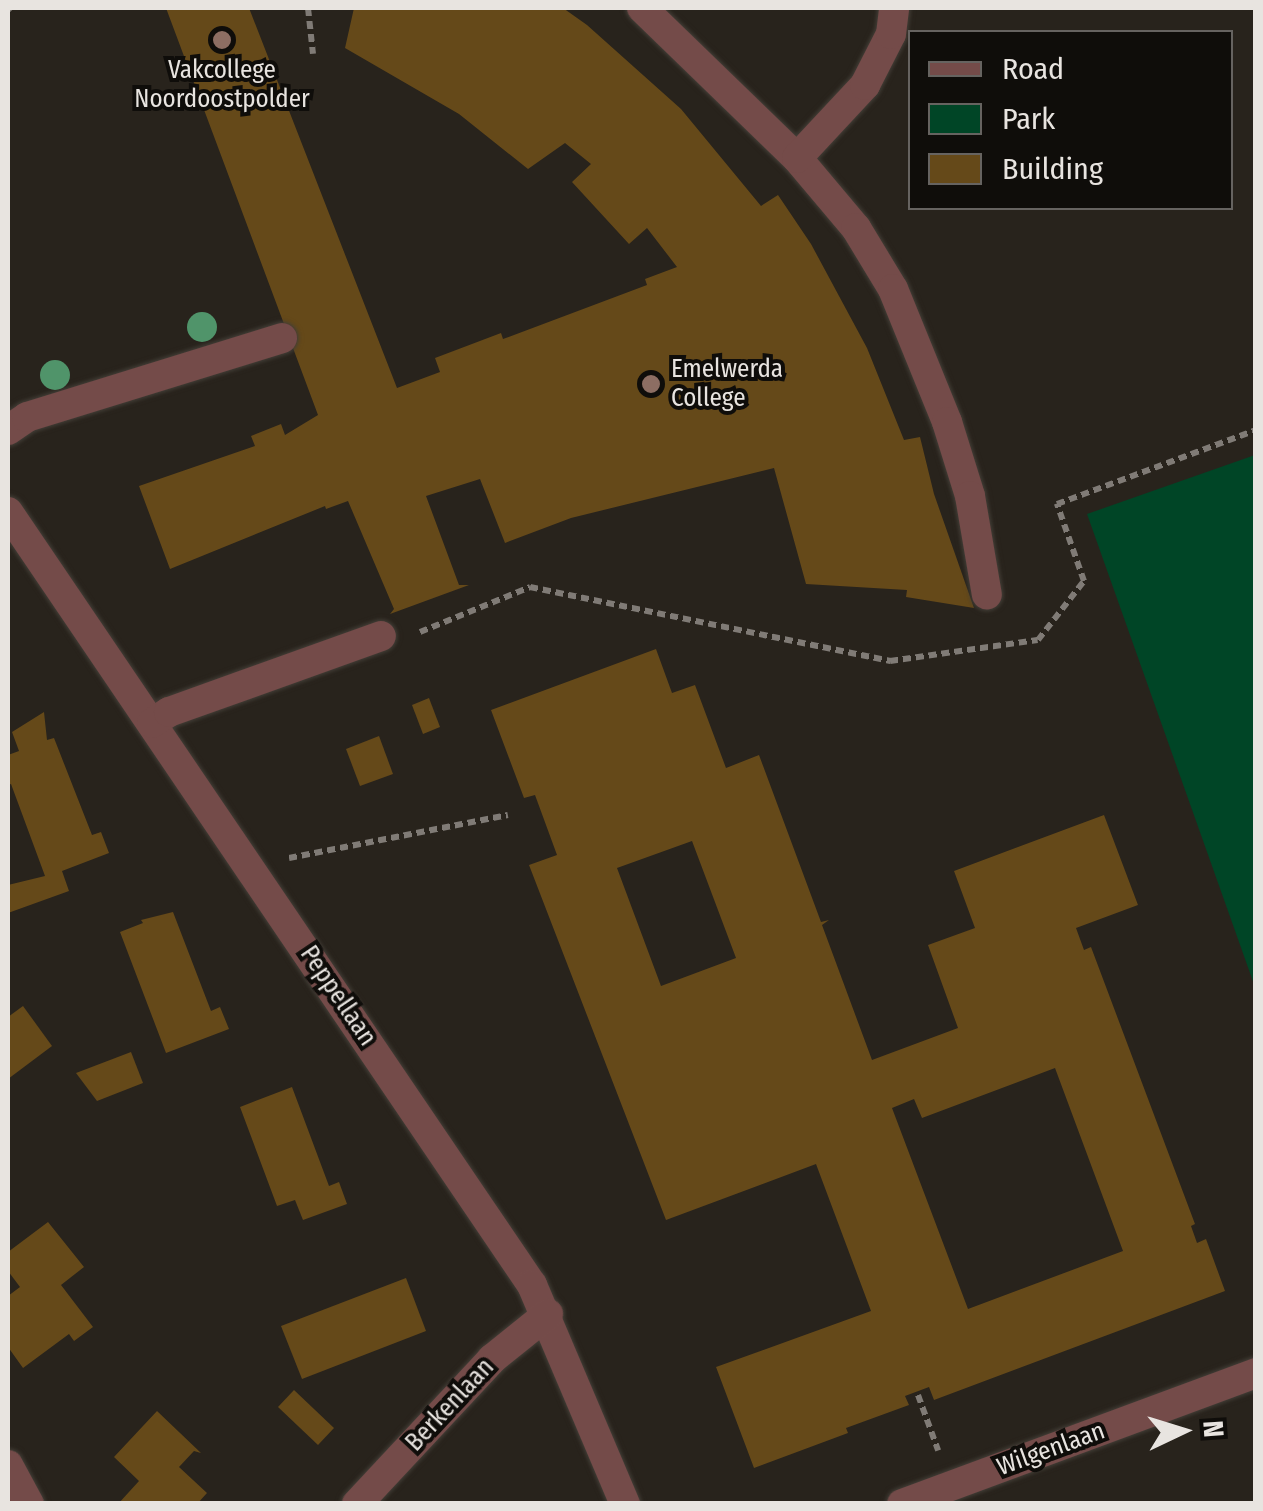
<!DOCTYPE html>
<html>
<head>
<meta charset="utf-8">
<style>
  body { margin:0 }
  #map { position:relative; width:1263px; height:1511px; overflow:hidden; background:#28231c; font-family:"Fira Sans Condensed",sans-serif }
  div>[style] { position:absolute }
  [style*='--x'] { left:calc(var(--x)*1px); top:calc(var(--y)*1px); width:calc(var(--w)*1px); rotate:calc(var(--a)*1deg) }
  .green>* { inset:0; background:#004526 }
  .building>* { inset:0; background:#654919 }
  .path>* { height:6px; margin-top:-3px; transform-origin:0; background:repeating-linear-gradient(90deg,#807b76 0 8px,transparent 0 13px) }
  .roads { filter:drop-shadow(0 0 2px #433e37) drop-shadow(0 0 2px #433e37) }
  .minor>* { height:30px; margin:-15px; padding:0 15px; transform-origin:15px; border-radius:15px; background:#744b49 }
  .trees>* { width:30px; height:30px; margin:-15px; border-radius:50%; background:#50946a }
  .dots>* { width:28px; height:28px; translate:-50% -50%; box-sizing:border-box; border:5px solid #0f0d0a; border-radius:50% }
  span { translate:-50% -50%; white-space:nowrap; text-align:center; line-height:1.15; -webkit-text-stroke:8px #0f0d0a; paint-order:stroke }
  .poi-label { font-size:25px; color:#e8e4e0 }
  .left { translate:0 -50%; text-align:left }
  .street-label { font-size:25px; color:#e8e4e0 }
  .frame { position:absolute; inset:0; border:10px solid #e8e4e0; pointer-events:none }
  .legend { position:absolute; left:908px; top:30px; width:325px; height:180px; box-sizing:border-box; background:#0f0d0a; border:2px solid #666360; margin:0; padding:12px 18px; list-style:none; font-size:30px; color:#e8e4e0 }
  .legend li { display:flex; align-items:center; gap:20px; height:50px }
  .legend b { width:50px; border:2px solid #666360 }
  .north { position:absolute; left:1133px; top:1381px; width:100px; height:100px; -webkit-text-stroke:8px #0f0d0a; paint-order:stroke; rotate:86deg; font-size:28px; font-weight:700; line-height:40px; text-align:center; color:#e8e4e0 }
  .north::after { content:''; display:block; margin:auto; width:35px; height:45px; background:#e8e4e0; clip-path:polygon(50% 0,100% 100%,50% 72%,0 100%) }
</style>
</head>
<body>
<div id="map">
  <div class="green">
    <i style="clip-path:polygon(1255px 455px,1256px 455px,1255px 987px,1087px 514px)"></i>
  </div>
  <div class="building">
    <i style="clip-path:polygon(166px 8px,249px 8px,397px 388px,440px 372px,435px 358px,501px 333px,503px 339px,647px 285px,645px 279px,677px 267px,647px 228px,629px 244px,572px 182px,591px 164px,565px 143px,528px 169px,459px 114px,345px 48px,354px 8px,563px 8px,587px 25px,681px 109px,761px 206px,778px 195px,811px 244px,867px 348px,904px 440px,920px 437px,934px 494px,974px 608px,906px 597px,907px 590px,806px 584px,774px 468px,571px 518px,505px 543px,480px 479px,426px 496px,459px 585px,469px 585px,390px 614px,394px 609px,348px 501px,326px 509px,325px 506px,170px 569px,139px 486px,255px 446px,251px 436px,281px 424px,285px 435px,318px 415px)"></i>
    <i style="clip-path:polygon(evenodd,656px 649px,672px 693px,695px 685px,726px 768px,759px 755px,821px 922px,829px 920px,822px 925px,872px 1060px,958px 1028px,928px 945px,975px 928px,954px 871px,1104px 815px,1138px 905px,1076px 928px,1084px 950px,1091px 947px,1195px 1224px,1191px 1226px,1197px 1243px,1206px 1239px,1225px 1291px,934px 1400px,929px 1387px,905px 1396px,909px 1405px,846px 1428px,848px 1433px,754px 1468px,716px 1367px,871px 1311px,816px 1164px,666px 1220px,529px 865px,557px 855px,535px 795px,524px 798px,491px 710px,656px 649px,692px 841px,736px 958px,661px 986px,617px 868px,692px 841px,656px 649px,1055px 1068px,1123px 1251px,968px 1309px,892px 1108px,914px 1099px,922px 1118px,1055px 1068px)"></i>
    <i style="clip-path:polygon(429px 698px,440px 727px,423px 734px,412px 705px)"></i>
    <i style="clip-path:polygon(44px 712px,47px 740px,54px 738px,92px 835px,101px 832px,109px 853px,62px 871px,69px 891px,8px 913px,8px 885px,45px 876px,11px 784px,8px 785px,8px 755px,19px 751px,12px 732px)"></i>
    <i style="clip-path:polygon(379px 736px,393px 774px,360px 786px,346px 749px)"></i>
    <i style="clip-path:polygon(173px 912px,211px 1011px,220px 1007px,229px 1029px,166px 1053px,120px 932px,143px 923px,141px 920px)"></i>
    <i style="clip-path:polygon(23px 1006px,52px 1046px,8px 1079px,8px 1017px)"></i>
    <i style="clip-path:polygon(131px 1052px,143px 1083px,97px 1101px,76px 1073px)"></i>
    <i style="clip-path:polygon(292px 1087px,329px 1186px,339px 1182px,347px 1204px,303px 1220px,295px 1200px,277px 1206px,240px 1107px)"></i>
    <i style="clip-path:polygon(48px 1222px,84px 1267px,61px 1285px,93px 1327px,74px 1341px,69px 1334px,23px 1368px,8px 1347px,8px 1296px,20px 1287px,8px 1271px,8px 1252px)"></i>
    <i style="clip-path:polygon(406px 1278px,426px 1331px,302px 1379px,281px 1326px)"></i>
    <i style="clip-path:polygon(294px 1390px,334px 1428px,318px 1445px,278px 1407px)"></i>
    <i style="clip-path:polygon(157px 1411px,201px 1453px,194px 1451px,179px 1467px,207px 1493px,197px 1504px,118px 1504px,139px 1481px,114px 1457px)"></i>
  </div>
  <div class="path">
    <i style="--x:308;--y:8;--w:46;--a:83.8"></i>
    <i style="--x:8;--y:10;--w:3;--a:-45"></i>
    <i style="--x:420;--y:632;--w:119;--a:-22.2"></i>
    <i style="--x:530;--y:587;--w:368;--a:11.6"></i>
    <i style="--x:890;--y:661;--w:149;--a:-8.1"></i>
    <i style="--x:1038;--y:640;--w:75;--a:-52.1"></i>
    <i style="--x:1084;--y:581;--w:82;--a:-109.3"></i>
    <i style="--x:1057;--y:504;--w:212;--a:-20.4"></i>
    <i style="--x:289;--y:858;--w:223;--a:-11.1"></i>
    <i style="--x:918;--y:1395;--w:59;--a:70"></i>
  </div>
  <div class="roads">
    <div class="minor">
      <i style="--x:642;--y:8;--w:216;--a:44.1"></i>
      <i style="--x:797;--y:158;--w:92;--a:49.9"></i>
      <i style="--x:856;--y:228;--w:71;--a:58.8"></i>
      <i style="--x:893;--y:289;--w:144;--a:67.9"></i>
      <i style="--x:947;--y:422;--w:77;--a:72.7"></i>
      <i style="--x:970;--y:496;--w:100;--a:80.3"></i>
      <i style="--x:797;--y:158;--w:100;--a:-47"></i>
      <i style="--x:865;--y:85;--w:57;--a:-63"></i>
      <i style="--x:891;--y:34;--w:26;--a:-83"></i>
      <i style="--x:8;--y:430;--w:23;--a:-34"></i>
      <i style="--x:27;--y:417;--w:267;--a:-17.2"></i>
      <i style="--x:8;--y:512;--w:934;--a:55.87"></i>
      <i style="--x:532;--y:1285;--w:238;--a:67"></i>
      <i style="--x:152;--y:723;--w:20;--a:-33"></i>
      <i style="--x:169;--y:712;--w:225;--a:-19.7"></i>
      <i style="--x:8;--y:1465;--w:44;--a:61.7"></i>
      <i style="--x:357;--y:1504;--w:198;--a:-47"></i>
      <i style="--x:492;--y:1359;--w:72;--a:-38.8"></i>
      <i style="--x:902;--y:1504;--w:377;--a:-20.3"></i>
    </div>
  </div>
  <div class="trees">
    <i style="left:202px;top:327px"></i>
    <i style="left:55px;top:375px"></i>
  </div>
  <div class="dots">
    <i style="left:222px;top:40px;background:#8d6e63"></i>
    <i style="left:651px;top:384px;background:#8d6e63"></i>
  </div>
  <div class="poi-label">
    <span style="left:222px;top:85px">Vakcollege<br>Noordoostpolder</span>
    <span class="left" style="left:671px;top:384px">Emelwerda<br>College</span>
  </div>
  <div class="street-label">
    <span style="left:338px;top:996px;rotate:56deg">Peppellaan</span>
    <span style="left:450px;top:1405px;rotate:-47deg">Berkenlaan</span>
    <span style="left:1051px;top:1449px;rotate:-20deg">Wilgenlaan</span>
  </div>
  <div class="frame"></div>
  <ul class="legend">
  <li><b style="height:12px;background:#744b49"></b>Road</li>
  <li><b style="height:28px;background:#004526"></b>Park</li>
  <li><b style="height:28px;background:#654919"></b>Building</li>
  </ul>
  <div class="north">N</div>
</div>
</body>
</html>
